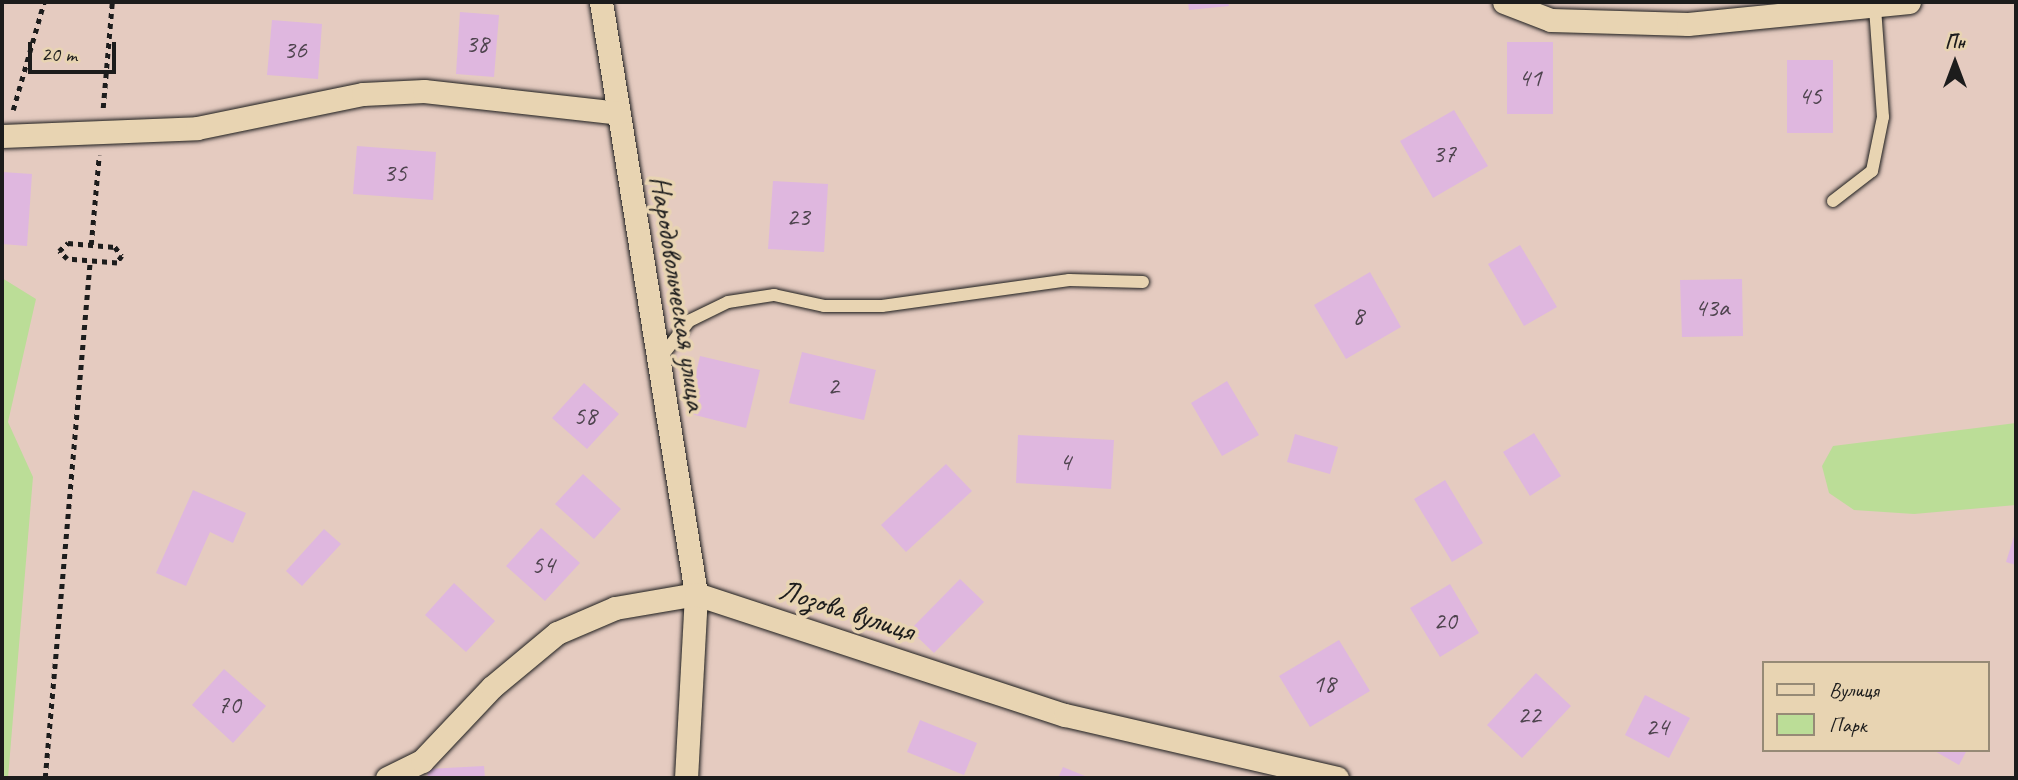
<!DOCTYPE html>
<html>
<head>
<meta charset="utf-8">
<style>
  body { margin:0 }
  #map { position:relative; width:2018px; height:780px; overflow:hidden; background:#e5cbc0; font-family:Caveat,sans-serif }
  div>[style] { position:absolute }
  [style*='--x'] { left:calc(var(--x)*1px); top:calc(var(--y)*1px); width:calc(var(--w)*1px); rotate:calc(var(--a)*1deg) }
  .green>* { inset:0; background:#bbdd97 }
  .building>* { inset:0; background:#dfb7df }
  .path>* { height:4.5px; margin-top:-2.25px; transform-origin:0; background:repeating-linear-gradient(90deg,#1c1c1c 0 5px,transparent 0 10px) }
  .roads { filter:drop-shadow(0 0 2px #1c1c1c) drop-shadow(0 0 2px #1c1c1c) }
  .lane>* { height:12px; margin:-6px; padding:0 6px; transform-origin:6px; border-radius:6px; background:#e8d4b2 }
  .street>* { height:23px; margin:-11.5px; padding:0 11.5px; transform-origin:11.5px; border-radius:11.5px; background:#e8d4b2 }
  span { translate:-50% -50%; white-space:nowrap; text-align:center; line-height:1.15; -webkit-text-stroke:7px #e8d4b2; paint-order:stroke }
  .number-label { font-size:26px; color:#4d434d }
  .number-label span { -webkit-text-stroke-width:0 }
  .street-label { font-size:30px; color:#1c1c1c }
  .frame { position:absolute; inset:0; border:4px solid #1c1c1c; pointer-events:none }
  .legend { position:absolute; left:1762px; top:661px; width:228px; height:91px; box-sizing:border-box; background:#e8d4b2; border:2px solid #968a76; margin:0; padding:9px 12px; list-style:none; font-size:21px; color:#1c1c1c }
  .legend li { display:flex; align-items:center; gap:14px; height:35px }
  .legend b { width:35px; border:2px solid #968a76 }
  .north { position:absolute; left:1920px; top:28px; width:70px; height:70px; -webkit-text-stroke:5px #e8d4b2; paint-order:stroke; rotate:0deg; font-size:19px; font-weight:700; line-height:28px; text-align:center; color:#1c1c1c }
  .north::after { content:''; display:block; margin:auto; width:24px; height:32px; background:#1c1c1c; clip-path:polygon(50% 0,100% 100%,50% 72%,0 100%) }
  .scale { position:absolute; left:28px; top:42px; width:88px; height:32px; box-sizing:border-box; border:4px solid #1c1c1c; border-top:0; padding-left:9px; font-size:21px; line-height:24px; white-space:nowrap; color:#1c1c1c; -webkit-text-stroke:5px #e8d4b2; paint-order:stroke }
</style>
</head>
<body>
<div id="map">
  <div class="green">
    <i style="clip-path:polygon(2px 278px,36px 299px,8px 422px,33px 477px,8px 778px,2px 778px)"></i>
    <i style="clip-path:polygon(2016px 423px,2016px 505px,1914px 514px,1854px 510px,1829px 493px,1822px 466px,1833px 446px)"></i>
  </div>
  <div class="building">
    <i style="clip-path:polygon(1188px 2px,1228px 2px,1229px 6px,1189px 10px)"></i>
    <i style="clip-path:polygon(460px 12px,499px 15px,494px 77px,456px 74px)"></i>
    <i style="clip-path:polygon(272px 20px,322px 24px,318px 79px,267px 75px)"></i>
    <i style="clip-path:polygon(1507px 42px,1553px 42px,1553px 114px,1507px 114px)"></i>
    <i style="clip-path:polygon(1787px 60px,1833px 60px,1833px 133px,1787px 133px)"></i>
    <i style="clip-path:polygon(1454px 110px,1488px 166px,1433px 198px,1400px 141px)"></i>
    <i style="clip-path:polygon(357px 146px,436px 152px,433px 200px,353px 194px)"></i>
    <i style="clip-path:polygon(2px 172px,32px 174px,27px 246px,2px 244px)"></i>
    <i style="clip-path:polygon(773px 181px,828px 184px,824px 252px,768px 249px)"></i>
    <i style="clip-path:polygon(1520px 245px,1557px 307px,1524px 326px,1488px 264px)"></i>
    <i style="clip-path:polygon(1370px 272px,1401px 327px,1346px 359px,1314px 305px)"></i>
    <i style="clip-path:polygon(1742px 279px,1743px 336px,1682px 337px,1680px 280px)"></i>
    <i style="clip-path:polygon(802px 352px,876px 370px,864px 420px,789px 403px)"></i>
    <i style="clip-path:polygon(700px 356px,760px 370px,746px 428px,687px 413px)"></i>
    <i style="clip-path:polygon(1227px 381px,1259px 435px,1222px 456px,1191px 403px)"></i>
    <i style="clip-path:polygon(584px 383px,619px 414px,587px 449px,552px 418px)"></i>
    <i style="clip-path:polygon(1534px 433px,1561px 476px,1530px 496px,1503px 452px)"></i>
    <i style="clip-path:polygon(1295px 434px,1338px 447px,1330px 474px,1287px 462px)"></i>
    <i style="clip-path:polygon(1018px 435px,1114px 440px,1111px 489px,1016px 483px)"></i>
    <i style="clip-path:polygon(946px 464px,972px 491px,906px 552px,881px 525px)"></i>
    <i style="clip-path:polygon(583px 474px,621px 509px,594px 539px,555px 504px)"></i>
    <i style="clip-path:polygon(1445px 480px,1483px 543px,1452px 562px,1414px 499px)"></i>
    <i style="clip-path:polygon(193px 490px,246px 513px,233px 543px,210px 532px,186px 586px,156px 573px)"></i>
    <i style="clip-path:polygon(541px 528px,580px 563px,545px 601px,506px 566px)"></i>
    <i style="clip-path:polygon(324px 529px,341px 544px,302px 586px,286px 571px)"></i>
    <i style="clip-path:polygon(2016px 530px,2016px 565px,2006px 562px)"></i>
    <i style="clip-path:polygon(960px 579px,984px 602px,934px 653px,910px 630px)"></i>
    <i style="clip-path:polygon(454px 583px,495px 621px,466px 652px,425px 615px)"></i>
    <i style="clip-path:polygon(1450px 584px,1479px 633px,1440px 657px,1410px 608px)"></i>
    <i style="clip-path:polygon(1339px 640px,1370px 691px,1310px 727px,1279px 676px)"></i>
    <i style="clip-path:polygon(224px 669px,266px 706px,233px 743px,192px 705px)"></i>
    <i style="clip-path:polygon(1536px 673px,1571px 706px,1522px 758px,1487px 725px)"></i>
    <i style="clip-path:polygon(1645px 695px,1690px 718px,1669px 758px,1625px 735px)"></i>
    <i style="clip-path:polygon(920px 720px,977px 743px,964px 775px,907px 752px)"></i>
    <i style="clip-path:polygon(1933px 750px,1967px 750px,1959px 765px)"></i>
    <i style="clip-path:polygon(484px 766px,485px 778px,428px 778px,427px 769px)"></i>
    <i style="clip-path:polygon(1063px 767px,1090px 778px,1058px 778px)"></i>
  </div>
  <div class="path">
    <i style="--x:103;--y:108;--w:106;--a:-85.1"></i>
    <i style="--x:13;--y:110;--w:112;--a:-74"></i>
    <i style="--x:68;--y:243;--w:47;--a:4.9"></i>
    <i style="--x:115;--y:247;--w:11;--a:52"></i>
    <i style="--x:122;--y:256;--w:9;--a:126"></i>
    <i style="--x:117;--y:263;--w:50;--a:-175.4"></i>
    <i style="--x:67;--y:259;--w:11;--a:-135"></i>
    <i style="--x:59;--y:251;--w:12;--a:-42"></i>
    <i style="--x:91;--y:245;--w:90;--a:-84.9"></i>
    <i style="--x:45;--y:778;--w:519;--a:-85.03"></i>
  </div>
  <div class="roads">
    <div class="lane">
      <i style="--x:1833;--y:201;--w:49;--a:-37.6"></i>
      <i style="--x:1872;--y:171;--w:55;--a:-78.5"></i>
      <i style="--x:1883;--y:117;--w:109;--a:-94.2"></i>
      <i style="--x:658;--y:361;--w:51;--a:-52.2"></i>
      <i style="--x:689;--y:321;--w:43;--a:-26"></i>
      <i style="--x:728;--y:302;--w:47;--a:-8.7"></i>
      <i style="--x:774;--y:295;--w:51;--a:12.4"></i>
      <i style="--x:824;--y:306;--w:58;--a:0"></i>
      <i style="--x:882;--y:306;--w:189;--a:-7.9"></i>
      <i style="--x:1069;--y:280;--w:74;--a:1.5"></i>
    </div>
    <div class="street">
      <i style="--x:601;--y:2;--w:600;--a:80.88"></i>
      <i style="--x:696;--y:594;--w:184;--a:93.1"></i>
      <i style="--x:1504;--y:2;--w:50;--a:21"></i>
      <i style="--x:1551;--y:20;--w:137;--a:1.7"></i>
      <i style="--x:1688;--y:24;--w:222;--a:-5.7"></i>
      <i style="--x:2;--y:136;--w:195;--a:-2.3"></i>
      <i style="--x:197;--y:128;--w:169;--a:-11.6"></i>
      <i style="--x:363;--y:94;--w:61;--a:-2.8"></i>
      <i style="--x:424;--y:91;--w:196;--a:6.4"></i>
      <i style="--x:387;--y:778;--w:39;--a:-26"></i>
      <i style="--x:422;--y:761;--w:102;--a:-46.6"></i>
      <i style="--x:492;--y:687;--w:85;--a:-39.7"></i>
      <i style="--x:557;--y:633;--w:63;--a:-23.3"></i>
      <i style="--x:615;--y:608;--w:82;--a:-9.8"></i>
      <i style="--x:696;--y:594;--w:388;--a:18.2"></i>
      <i style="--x:1065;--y:715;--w:279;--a:13"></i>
    </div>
  </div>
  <div class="number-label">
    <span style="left:477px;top:44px">38</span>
    <span style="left:295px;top:50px">36</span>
    <span style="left:1530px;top:78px">41</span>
    <span style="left:1810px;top:96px">45</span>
    <span style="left:1444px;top:154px">37</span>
    <span style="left:395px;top:173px">35</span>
    <span style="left:798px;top:217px">23</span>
    <span style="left:1712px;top:308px">43а</span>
    <span style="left:1358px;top:316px">8</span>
    <span style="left:833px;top:386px">2</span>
    <span style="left:585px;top:416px">58</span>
    <span style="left:1065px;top:462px">4</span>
    <span style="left:543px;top:565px">54</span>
    <span style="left:1445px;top:621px">20</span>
    <span style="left:1324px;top:684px">18</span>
    <span style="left:229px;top:705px">70</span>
    <span style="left:1529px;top:715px">22</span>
    <span style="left:1657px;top:727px">24</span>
  </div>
  <div class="street-label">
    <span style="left:679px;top:293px;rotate:81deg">Народовольческая улица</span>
    <span style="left:847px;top:610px;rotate:18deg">Лозова вулиця</span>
  </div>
  <div class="frame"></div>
  <ul class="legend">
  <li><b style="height:9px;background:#e8d4b2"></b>Вулиця</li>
  <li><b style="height:19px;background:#bbdd97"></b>Парк</li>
  </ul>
  <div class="north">Пн</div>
  <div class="scale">20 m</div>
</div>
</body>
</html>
